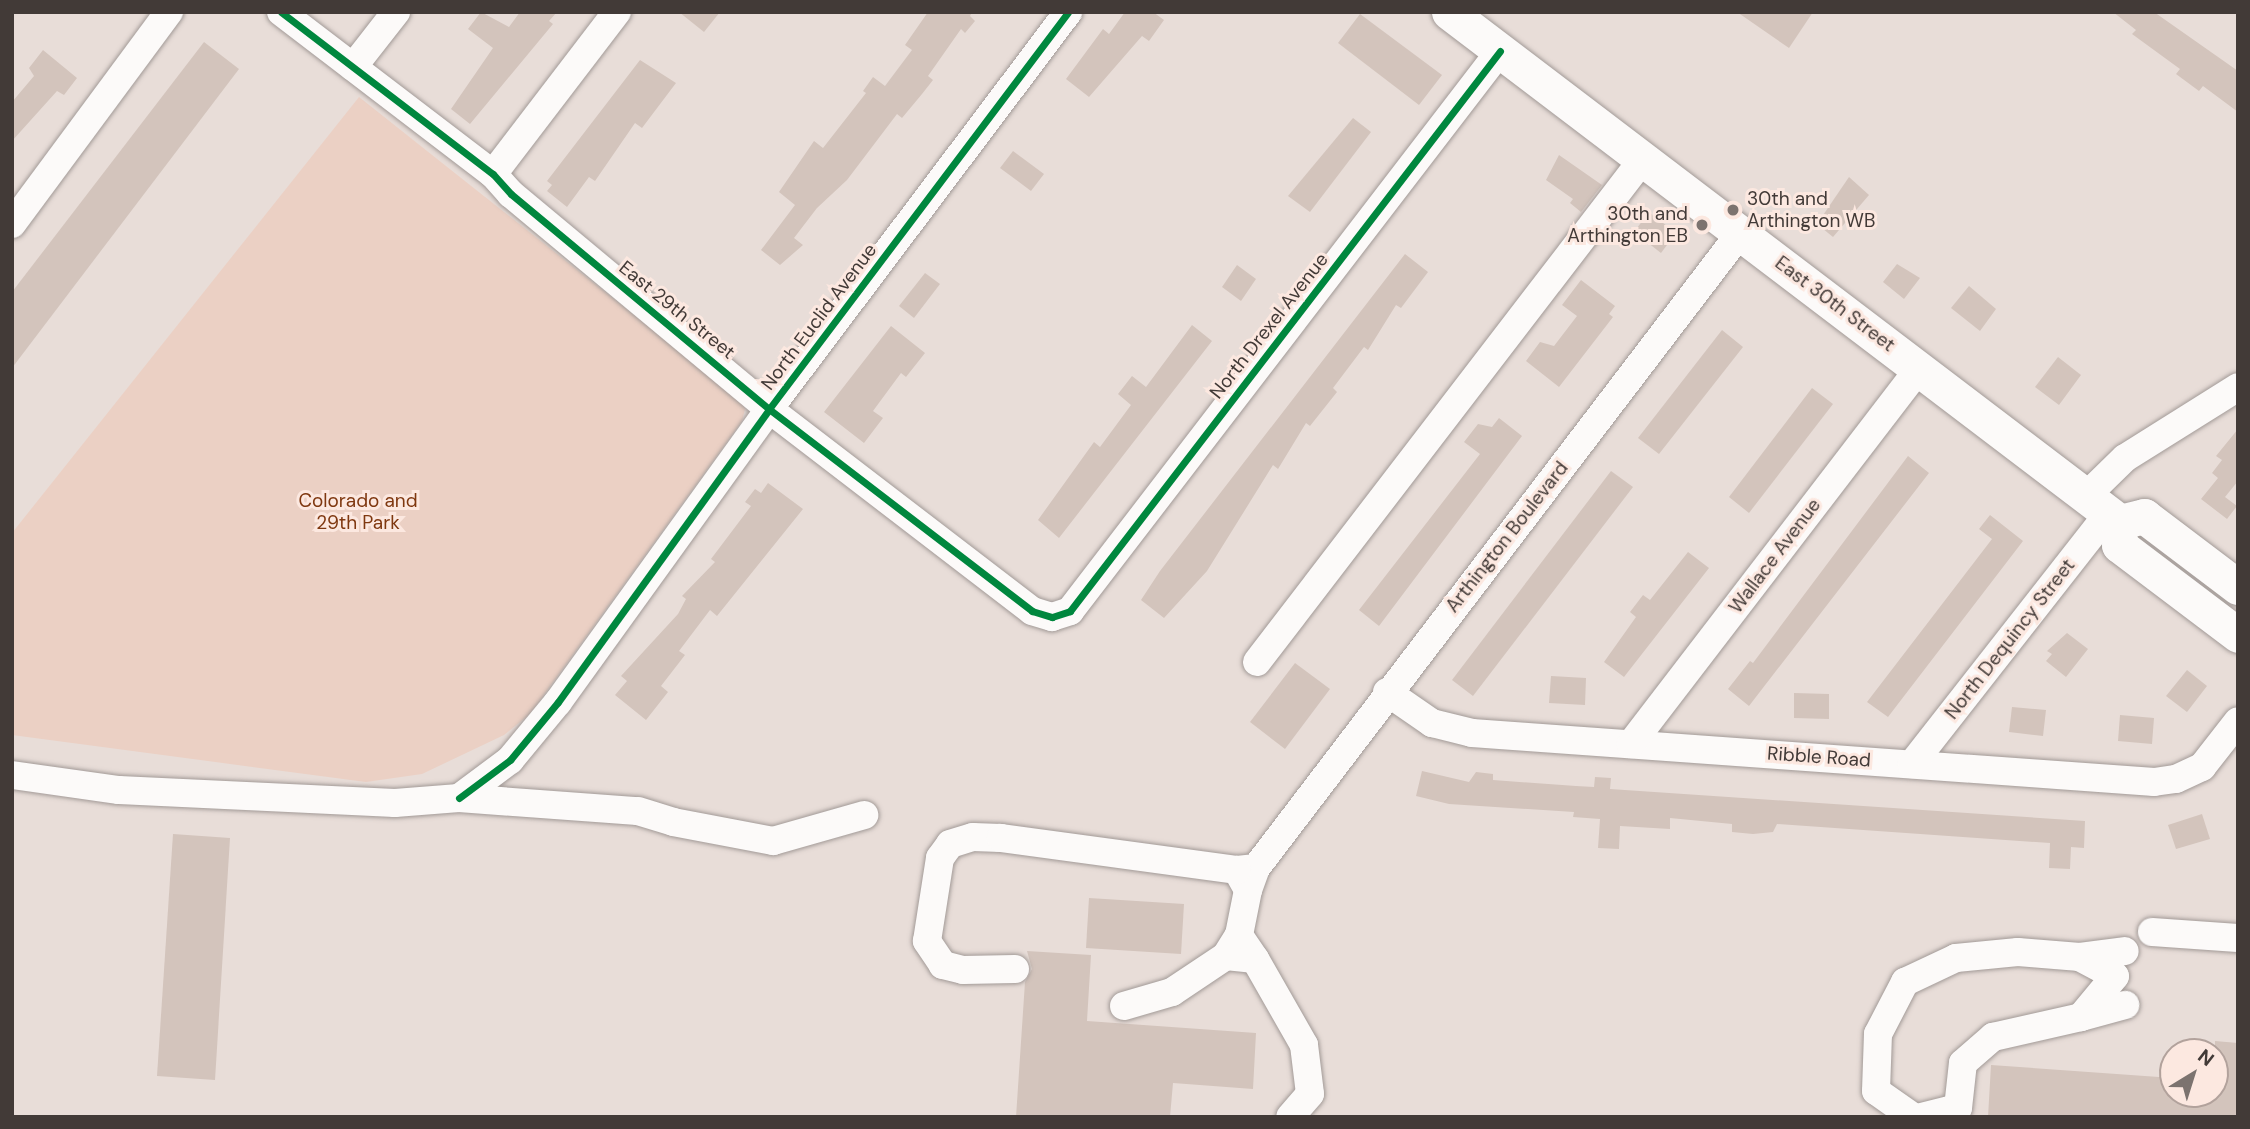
<!DOCTYPE html>
<html>
<head>
<meta charset="utf-8">
<style>
  body { margin:0 }
  #map { position:relative; width:2250px; height:1129px; overflow:hidden; background:#e8ddd8; font-family:"DM Sans",sans-serif }
  div>[style] { position:absolute }
  [style*='--x'] { left:calc(var(--x)*1px); top:calc(var(--y)*1px); width:calc(var(--w)*1px); rotate:calc(var(--a)*1deg) }
  .green>* { inset:0; background:#ebd0c4 }
  .building>* { inset:0; background:#d3c4bc }
  .roads { filter:drop-shadow(0 0 2px #a29a97) drop-shadow(0 0 2px #a29a97) }
  .minor>* { height:28px; margin:-14px; padding:0 14px; transform-origin:14px; border-radius:14px; background:#fcfaf9 }
  .major>* { height:35px; margin:-17.5px; padding:0 17.5px; transform-origin:17.5px; border-radius:17.5px; background:#fcfaf9 }
  .cycleway>* { height:7px; margin:-3.5px; padding:0 3.5px; transform-origin:3.5px; border-radius:3.5px; background:#00873e }
  .dots>* { width:19px; height:19px; translate:-50% -50%; box-sizing:border-box; border:4px solid #fce8e0; border-radius:50% }
  span { translate:-50% -50%; white-space:nowrap; text-align:center; line-height:1.15; -webkit-text-stroke:6px #fce8e0; paint-order:stroke }
  .poi-label { font-size:19px; color:#423a37 }
  .left { translate:0 -50%; text-align:left }
  .right { translate:-100% -50%; text-align:right }
  .street-label { font-size:19px; color:#423a37 }
  .park-label { font-size:19px; color:#7f3810 }
  .frame { position:absolute; inset:0; border:14px solid #423a37; pointer-events:none }
  .north { position:absolute; left:2159px; top:1038px; width:70px; height:70px; box-sizing:border-box; background:#fce8e0; border:2px solid #b2a29c; border-radius:50%; rotate:38deg; font-size:19px; font-weight:700; line-height:28px; text-align:center; color:#423a37 }
  .north::after { content:''; display:block; margin:auto; width:24px; height:32px; background:#7c736f; clip-path:polygon(50% 0,100% 100%,50% 72%,0 100%) }
</style>
</head>
<body>
<div id="map">
  <div class="green">
    <i style="clip-path:polygon(359px 97px,740px 399px,745px 409px,742px 421px,530px 714px,504px 735px,422px 774px,366px 782px,12px 735px,12px 533px)"></i>
  </div>
  <div class="building">
    <i style="clip-path:polygon(481px 12px,509px 27px,520px 12px,557px 12px,549px 21px,553px 24px,470px 124px,451px 109px,493px 48px,468px 29px)"></i>
    <i style="clip-path:polygon(679px 12px,720px 12px,704px 32px)"></i>
    <i style="clip-path:polygon(928px 12px,972px 12px,970px 16px,975px 21px,965px 33px,961px 29px,928px 76px,933px 80px,922px 94px,902px 118px,897px 114px,847px 180px,817px 208px,794px 238px,803px 245px,780px 265px,761px 250px,795px 205px,779px 192px,814px 141px,823px 148px,866px 93px,863px 91px,873px 77px,885px 86px,912px 50px,905px 45px)"></i>
    <i style="clip-path:polygon(1125px 12px,1153px 12px,1164px 20px,1149px 41px,1142px 36px,1089px 97px,1066px 79px,1103px 29px,1109px 34px)"></i>
    <i style="clip-path:polygon(1737px 12px,1813px 12px,1789px 48px)"></i>
    <i style="clip-path:polygon(2113px 12px,2154px 12px,2238px 71px,2238px 112px,2203px 86px,2199px 91px,2176px 74px,2180px 69px,2132px 34px,2136px 30px)"></i>
    <i style="clip-path:polygon(1360px 14px,1442px 75px,1419px 105px,1338px 43px)"></i>
    <i style="clip-path:polygon(204px 42px,239px 69px,12px 368px,12px 292px)"></i>
    <i style="clip-path:polygon(43px 50px,77px 78px,64px 95px,57px 91px,12px 141px,12px 102px,34px 76px,29px 68px)"></i>
    <i style="clip-path:polygon(640px 60px,676px 83px,642px 128px,635px 123px,595px 181px,589px 177px,567px 207px,547px 191px,552px 185px,547px 181px)"></i>
    <i style="clip-path:polygon(1353px 118px,1371px 132px,1310px 212px,1288px 196px)"></i>
    <i style="clip-path:polygon(1013px 151px,1044px 174px,1031px 191px,1000px 168px)"></i>
    <i style="clip-path:polygon(1559px 155px,1602px 185px,1581px 212px,1570px 203px,1573px 199px,1546px 180px)"></i>
    <i style="clip-path:polygon(1849px 177px,1869px 195px,1833px 237px,1817px 224px)"></i>
    <i style="clip-path:polygon(1649px 212px,1676px 233px,1661px 253px,1634px 232px)"></i>
    <i style="clip-path:polygon(1405px 254px,1428px 272px,1401px 308px,1396px 305px,1368px 350px,1364px 347px,1333px 388px,1337px 392px,1310px 426px,1306px 423px,1278px 469px,1273px 465px,1207px 571px,1164px 618px,1141px 600px,1160px 571px)"></i>
    <i style="clip-path:polygon(1897px 264px,1920px 278px,1904px 299px,1883px 282px)"></i>
    <i style="clip-path:polygon(1237px 265px,1256px 279px,1241px 301px,1222px 287px)"></i>
    <i style="clip-path:polygon(925px 273px,940px 284px,914px 318px,899px 306px)"></i>
    <i style="clip-path:polygon(1581px 280px,1615px 306px,1609px 314px,1613px 317px,1559px 387px,1526px 361px,1540px 342px,1554px 346px,1577px 316px,1562px 305px)"></i>
    <i style="clip-path:polygon(1969px 286px,1996px 309px,1980px 331px,1951px 308px)"></i>
    <i style="clip-path:polygon(1192px 325px,1212px 341px,1059px 538px,1038px 520px,1094px 442px,1100px 447px,1131px 405px,1118px 394px,1132px 376px,1146px 387px)"></i>
    <i style="clip-path:polygon(891px 326px,925px 353px,906px 377px,901px 373px,873px 411px,883px 418px,864px 443px,824px 412px)"></i>
    <i style="clip-path:polygon(1722px 330px,1743px 347px,1659px 454px,1638px 438px)"></i>
    <i style="clip-path:polygon(2058px 357px,2081px 375px,2059px 405px,2035px 387px)"></i>
    <i style="clip-path:polygon(1812px 388px,1833px 404px,1749px 513px,1729px 497px)"></i>
    <i style="clip-path:polygon(1499px 418px,1522px 436px,1379px 626px,1359px 610px,1480px 454px,1464px 442px,1478px 424px,1492px 427px)"></i>
    <i style="clip-path:polygon(2238px 429px,2238px 481px,2225px 497px,2237px 506px,2227px 519px,2201px 499px,2218px 478px,2212px 473px,2222px 460px,2216px 456px)"></i>
    <i style="clip-path:polygon(1908px 456px,1929px 473px,1749px 706px,1728px 689px,1750px 661px,1753px 663px)"></i>
    <i style="clip-path:polygon(1611px 471px,1633px 487px,1473px 696px,1452px 680px)"></i>
    <i style="clip-path:polygon(768px 483px,803px 509px,717px 616px,710px 610px,679px 651px,685px 655px,661px 686px,668px 692px,646px 720px,615px 695px,627px 681px,621px 676px,678px 614px,686px 599px,682px 596px,715px 562px,711px 559px,751px 506px,745px 502px,755px 489px,761px 493px)"></i>
    <i style="clip-path:polygon(1990px 515px,2023px 541px,1888px 717px,1867px 702px,1992px 539px,1979px 529px)"></i>
    <i style="clip-path:polygon(1688px 552px,1709px 568px,1624px 677px,1604px 662px,1636px 617px,1630px 612px,1643px 595px,1650px 600px)"></i>
    <i style="clip-path:polygon(2067px 633px,2088px 649px,2066px 677px,2046px 661px,2052px 654px,2047px 651px)"></i>
    <i style="clip-path:polygon(1295px 663px,1330px 689px,1285px 749px,1250px 722px)"></i>
    <i style="clip-path:polygon(2187px 670px,2207px 686px,2187px 712px,2166px 696px)"></i>
    <i style="clip-path:polygon(1551px 676px,1586px 678px,1585px 705px,1549px 703px)"></i>
    <i style="clip-path:polygon(1794px 693px,1829px 694px,1829px 719px,1794px 718px)"></i>
    <i style="clip-path:polygon(2012px 707px,2046px 710px,2043px 736px,2009px 732px)"></i>
    <i style="clip-path:polygon(2120px 715px,2154px 718px,2152px 744px,2118px 741px)"></i>
    <i style="clip-path:polygon(1422px 771px,1469px 782px,1476px 772px,1493px 774px,1493px 780px,1576px 786px,1594px 787px,1595px 777px,1611px 778px,1610px 789px,2085px 821px,2084px 848px,2071px 847px,2070px 869px,2049px 868px,2050px 843px,1777px 824px,1773px 832px,1753px 834px,1732px 832px,1732px 824px,1670px 818px,1670px 829px,1620px 826px,1619px 849px,1598px 848px,1600px 819px,1573px 817px,1574px 812px,1449px 804px,1416px 796px)"></i>
    <i style="clip-path:polygon(2202px 814px,2210px 839px,2176px 849px,2168px 825px)"></i>
    <i style="clip-path:polygon(173px 834px,230px 838px,215px 1080px,157px 1076px)"></i>
    <i style="clip-path:polygon(1089px 898px,1184px 904px,1181px 954px,1086px 948px)"></i>
    <i style="clip-path:polygon(1027px 951px,1091px 955px,1087px 1021px,1256px 1033px,1253px 1089px,1173px 1083px,1170px 1117px,1016px 1117px,1025px 982px,1032px 969px)"></i>
    <i style="clip-path:polygon(2215px 1041px,2238px 1043px,2238px 1117px,1988px 1117px,1991px 1065px,2173px 1078px,2173px 1094px,2215px 1094px)"></i>
  </div>
  <div class="roads">
    <div class="minor">
      <i style="--x:281;--y:12;--w:267;--a:37.4"></i>
      <i style="--x:493;--y:174;--w:27;--a:48"></i>
      <i style="--x:511;--y:194;--w:336;--a:39.8"></i>
      <i style="--x:769;--y:409;--w:332;--a:37.5"></i>
      <i style="--x:1032;--y:611;--w:21;--a:17"></i>
      <i style="--x:1052;--y:617;--w:19;--a:-18"></i>
      <i style="--x:1070;--y:611;--w:706;--a:-52.48"></i>
      <i style="--x:353;--y:67;--w:70;--a:-52"></i>
      <i style="--x:493;--y:174;--w:204;--a:-52.6"></i>
      <i style="--x:12;--y:224;--w:264;--a:-53.5"></i>
      <i style="--x:2086;--y:496;--w:54;--a:-44.3"></i>
      <i style="--x:2125;--y:458;--w:133;--a:-32.1"></i>
      <i style="--x:1257;--y:662;--w:634;--a:-52.5"></i>
      <i style="--x:1387;--y:692;--w:55;--a:34.6"></i>
      <i style="--x:1432;--y:723;--w:41;--a:14"></i>
      <i style="--x:1472;--y:733;--w:684;--a:4.11"></i>
      <i style="--x:2154;--y:782;--w:22;--a:-8"></i>
      <i style="--x:2176;--y:779;--w:29;--a:-25"></i>
      <i style="--x:2202;--y:767;--w:58;--a:-52"></i>
      <i style="--x:1631;--y:744;--w:474;--a:-52.5"></i>
      <i style="--x:1912;--y:764;--w:319;--a:-51.9"></i>
      <i style="--x:12;--y:775;--w:108;--a:8"></i>
      <i style="--x:119;--y:790;--w:276;--a:2.7"></i>
      <i style="--x:395;--y:803;--w:64;--a:-4.5"></i>
      <i style="--x:459;--y:798;--w:179;--a:4.2"></i>
      <i style="--x:638;--y:811;--w:37;--a:17"></i>
      <i style="--x:673;--y:822;--w:102;--a:10.8"></i>
      <i style="--x:773;--y:841;--w:95;--a:-15.9"></i>
      <i style="--x:459;--y:798;--w:64;--a:-36.7"></i>
      <i style="--x:510;--y:760;--w:75;--a:-50.4"></i>
      <i style="--x:558;--y:702;--w:361;--a:-54.2"></i>
      <i style="--x:769;--y:409;--w:497;--a:-53"></i>
      <i style="--x:1256;--y:868;--w:23;--a:110"></i>
      <i style="--x:1248;--y:890;--w:23;--a:-119"></i>
      <i style="--x:1237;--y:870;--w:19;--a:-6"></i>
      <i style="--x:1256;--y:868;--w:800;--a:-52.67"></i>
      <i style="--x:2152;--y:932;--w:86;--a:4"></i>
      <i style="--x:1239;--y:935;--w:25;--a:122"></i>
      <i style="--x:1226;--y:956;--w:29;--a:6"></i>
      <i style="--x:1255;--y:959;--w:29;--a:-124"></i>
      <i style="--x:1239;--y:935;--w:46;--a:-78.7"></i>
      <i style="--x:1255;--y:959;--w:99;--a:60.3"></i>
      <i style="--x:1304;--y:1045;--w:49;--a:83"></i>
      <i style="--x:1310;--y:1094;--w:30;--a:131"></i>
      <i style="--x:1015;--y:969;--w:52;--a:178.9"></i>
      <i style="--x:963;--y:970;--w:21;--a:-166"></i>
      <i style="--x:943;--y:965;--w:29;--a:-124"></i>
      <i style="--x:927;--y:941;--w:84;--a:-81.1"></i>
      <i style="--x:940;--y:858;--w:17;--a:-54"></i>
      <i style="--x:950;--y:844;--w:24;--a:-17"></i>
      <i style="--x:973;--y:837;--w:28;--a:2"></i>
      <i style="--x:1001;--y:838;--w:238;--a:7.7"></i>
      <i style="--x:1124;--y:1006;--w:50;--a:-16.3"></i>
      <i style="--x:1172;--y:992;--w:65;--a:-33.7"></i>
      <i style="--x:2081;--y:1017;--w:46;--a:-15.3"></i>
      <i style="--x:1913;--y:1117;--w:45;--a:-144.9"></i>
      <i style="--x:1876;--y:1091;--w:57;--a:-88"></i>
      <i style="--x:1878;--y:1034;--w:59;--a:-62.6"></i>
      <i style="--x:1905;--y:982;--w:56;--a:-25.2"></i>
      <i style="--x:1956;--y:958;--w:62;--a:-5.5"></i>
      <i style="--x:2018;--y:952;--w:62;--a:4.6"></i>
      <i style="--x:1921;--y:1117;--w:38;--a:-14"></i>
      <i style="--x:1958;--y:1108;--w:45;--a:-83.7"></i>
      <i style="--x:1963;--y:1063;--w:40;--a:-41"></i>
      <i style="--x:1993;--y:1037;--w:90;--a:-12.8"></i>
      <i style="--x:2081;--y:1017;--w:53;--a:-50.3"></i>
      <i style="--x:2115;--y:976;--w:40;--a:-152"></i>
      <i style="--x:2080;--y:957;--w:45;--a:-7.6"></i>
    </div>
    <div class="major">
      <i style="--x:1449;--y:12;--w:843;--a:37.24"></i>
      <i style="--x:2120;--y:522;--w:23;--a:92"></i>
      <i style="--x:2119;--y:545;--w:149;--a:37.1"></i>
      <i style="--x:2120;--y:522;--w:25;--a:-14"></i>
      <i style="--x:2144;--y:516;--w:118;--a:37.1"></i>
    </div>
  </div>
  <div class="cycleway">
    <i style="--x:281;--y:12;--w:267;--a:37.4"></i>
    <i style="--x:493;--y:174;--w:27;--a:48"></i>
    <i style="--x:511;--y:194;--w:336;--a:39.8"></i>
    <i style="--x:769;--y:409;--w:332;--a:37.5"></i>
    <i style="--x:1032;--y:611;--w:21;--a:17"></i>
    <i style="--x:1052;--y:617;--w:19;--a:-18"></i>
    <i style="--x:1070;--y:611;--w:706;--a:-52.48"></i>
    <i style="--x:459;--y:798;--w:64;--a:-36.7"></i>
    <i style="--x:510;--y:760;--w:75;--a:-50.4"></i>
    <i style="--x:558;--y:702;--w:361;--a:-54.2"></i>
    <i style="--x:769;--y:409;--w:497;--a:-53"></i>
  </div>
  <div class="dots">
    <i style="left:1733px;top:210px;background:#7c736f"></i>
    <i style="left:1702px;top:225px;background:#7c736f"></i>
  </div>
  <div class="poi-label">
    <span class="left" style="left:1747px;top:210px">30th and<br>Arthington WB</span>
    <span class="right" style="left:1688px;top:225px">30th and<br>Arthington EB</span>
  </div>
  <div class="street-label">
    <span style="left:1835px;top:304px;rotate:37deg">East 30th Street</span>
    <span style="left:677px;top:310px;rotate:39deg">East 29th Street</span>
    <span style="left:819px;top:317px;rotate:-53deg">North Euclid Avenue</span>
    <span style="left:1269px;top:326px;rotate:-52deg">North Drexel Avenue</span>
    <span style="left:1507px;top:537px;rotate:-52deg">Arthington Boulevard</span>
    <span style="left:1775px;top:556px;rotate:-53deg">Wallace Avenue</span>
    <span style="left:2010px;top:639px;rotate:-52deg">North Dequincy Street</span>
    <span style="left:1819px;top:757px;rotate:4deg">Ribble Road</span>
  </div>
  <div class="park-label">
    <span style="left:358px;top:512px">Colorado and<br>29th Park</span>
  </div>
  <div class="frame"></div>
  <div class="north">N</div>
</div>
</body>
</html>
